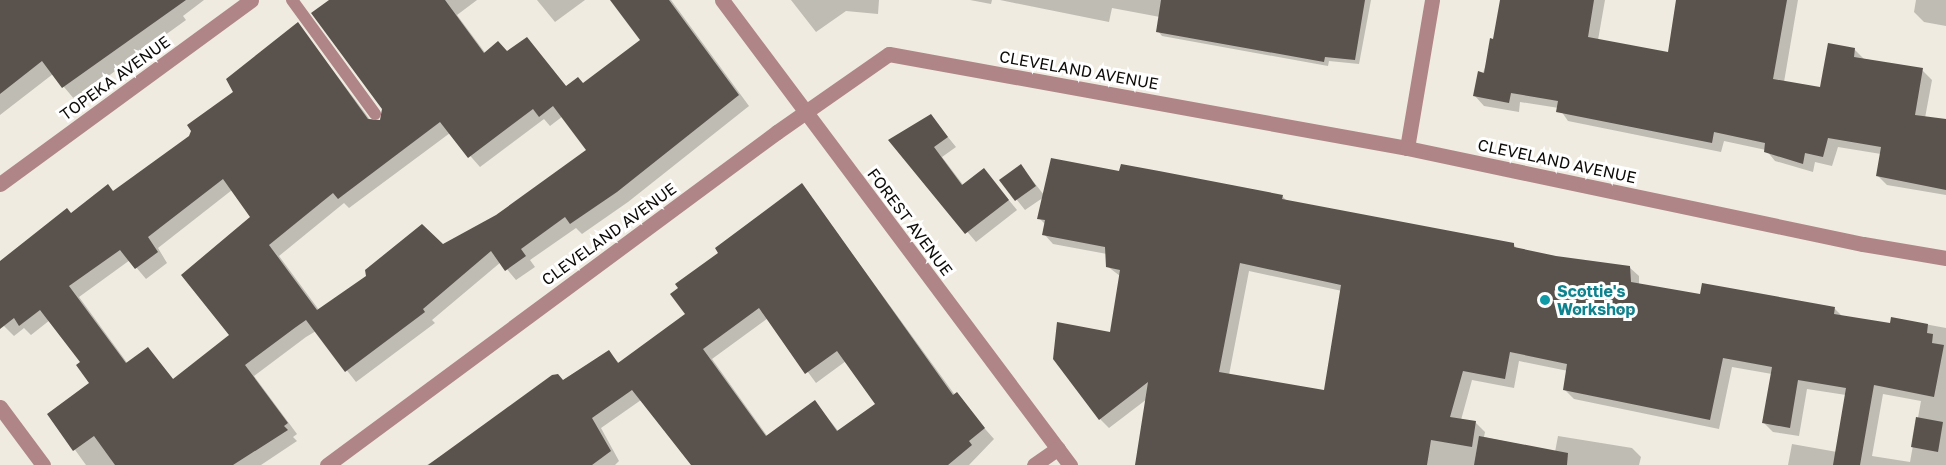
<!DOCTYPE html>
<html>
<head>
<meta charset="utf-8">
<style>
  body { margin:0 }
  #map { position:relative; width:1946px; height:465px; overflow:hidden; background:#efebe1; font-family:"Golos Text",sans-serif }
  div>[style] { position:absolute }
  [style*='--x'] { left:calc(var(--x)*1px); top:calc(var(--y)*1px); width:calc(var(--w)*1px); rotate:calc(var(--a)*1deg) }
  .shadow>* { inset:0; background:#0003 }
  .building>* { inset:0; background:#5a524d }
  .lane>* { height:12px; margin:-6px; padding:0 6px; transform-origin:6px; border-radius:6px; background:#af8588 }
  .street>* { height:15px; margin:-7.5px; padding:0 7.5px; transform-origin:7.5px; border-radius:7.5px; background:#af8588 }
  .dots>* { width:16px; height:16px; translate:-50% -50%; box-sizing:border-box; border:3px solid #fff; border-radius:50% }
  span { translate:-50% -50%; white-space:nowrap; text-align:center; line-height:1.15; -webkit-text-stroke:6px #fff; paint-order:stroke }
  .street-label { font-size:16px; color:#0d0b08 }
  .culture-label { font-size:16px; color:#0d838f; font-weight:700 }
  .left { translate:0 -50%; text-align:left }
</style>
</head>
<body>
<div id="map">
  <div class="shadow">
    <i style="clip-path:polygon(9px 0,204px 0,183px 16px,186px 20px,75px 100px,53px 74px,0 115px,0 6px)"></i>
    <i style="clip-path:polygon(evenodd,332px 0,477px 0,457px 15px,486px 54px,508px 53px,527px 39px,567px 87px,583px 84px,642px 41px,612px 0,671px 0,749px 106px,628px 202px,582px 234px,576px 228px,530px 260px,535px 267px,516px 280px,501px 262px,432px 320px,435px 323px,356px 382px,316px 331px,306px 337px,254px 376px,297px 434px,293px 437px,297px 441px,261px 465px,86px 465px,49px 414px,91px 383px,82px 362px,50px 320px,31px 335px,24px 328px,14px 336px,4px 326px,0 321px,0 264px,71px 214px,114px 192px,190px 137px,298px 24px,371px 121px,382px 122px,383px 109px,332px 0,563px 116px,588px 150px,497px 216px,319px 310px,279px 256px,344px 203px,349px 208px,450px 133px,480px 167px,544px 119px,550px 126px,563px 116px,332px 0,232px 190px,252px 217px,231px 335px,174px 380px,148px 349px,128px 364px,79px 297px,130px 260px,146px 279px,167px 263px,158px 248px,232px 190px)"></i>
    <i style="clip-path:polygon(537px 0,585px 0,555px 22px)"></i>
    <i style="clip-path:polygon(791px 0,879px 0,878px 14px,846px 11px,816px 32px)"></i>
    <i style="clip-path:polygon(970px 0,992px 0,991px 4px)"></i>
    <i style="clip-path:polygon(1000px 0,1371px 0,1359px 64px,1329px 61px,1328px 66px,1162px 36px,1158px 31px,1160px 17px,1112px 8px,1109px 22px)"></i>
    <i style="clip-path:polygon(1502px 0,1605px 0,1598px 40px,1669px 54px,1678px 0,1798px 0,1784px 82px,1821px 89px,1854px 49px,1864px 59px,1922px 70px,1932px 80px,1925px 118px,1946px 121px,1946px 195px,1887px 185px,1877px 175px,1881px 154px,1838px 147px,1832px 166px,1815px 162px,1813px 172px,1775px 161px,1766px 150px,1724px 141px,1721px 152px,1568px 121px,1559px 108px,1520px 102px,1519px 112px,1484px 106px,1475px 96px,1494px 41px)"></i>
    <i style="clip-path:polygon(1916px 0,1946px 0,1946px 26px,1924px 22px,1914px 12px)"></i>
    <i style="clip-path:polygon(931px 116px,956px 147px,942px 157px,964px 186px,984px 170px,1017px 210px,976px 242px,890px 141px)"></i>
    <i style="clip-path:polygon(evenodd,1021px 166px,1044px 195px,1121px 173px,1282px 196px,1288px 202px,1514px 245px,1518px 250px,1555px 258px,1629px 267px,1639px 276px,1639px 285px,1701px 296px,1835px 309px,1843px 317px,1891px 324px,1892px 318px,1946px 328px,1946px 465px,1788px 465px,1792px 444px,1837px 452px,1846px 395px,1807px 389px,1799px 436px,1773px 432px,1764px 423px,1772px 374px,1732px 367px,1719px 429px,1574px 399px,1565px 390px,1568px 371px,1519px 361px,1514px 388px,1472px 380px,1461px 420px,1475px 422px,1485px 432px,1484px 437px,1555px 452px,1558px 436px,1632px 448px,1641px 457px,1639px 465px,1139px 465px,1147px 399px,1109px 428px,1100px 419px,1120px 276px,1107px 266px,1107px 254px,1053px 244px,1044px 234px,1046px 225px,1039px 218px,1044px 197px,1025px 210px,1001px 180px,1021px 166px,1249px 271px,1342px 291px,1325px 391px,1229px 375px,1249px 271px,1021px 166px,1883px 394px,1921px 401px,1910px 462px,1872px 456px,1883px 394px)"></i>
    <i style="clip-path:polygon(evenodd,802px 185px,955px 395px,994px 439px,969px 465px,714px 465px,641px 400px,601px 428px,619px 461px,615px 465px,427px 465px,608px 352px,619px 363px,687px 314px,720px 253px,802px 185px,768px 318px,816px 383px,846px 361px,877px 404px,839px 432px,815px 402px,768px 437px,712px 359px,768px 318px)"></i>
  </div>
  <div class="building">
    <i style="clip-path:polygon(0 0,186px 0,62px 88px,42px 61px,0 94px)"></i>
    <i style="clip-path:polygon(evenodd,329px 0,445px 0,484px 53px,498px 41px,507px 51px,527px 37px,566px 86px,578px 77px,583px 83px,640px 40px,610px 0,669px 0,739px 95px,617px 192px,570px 224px,565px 217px,521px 249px,526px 256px,505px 271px,491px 251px,423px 309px,425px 312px,345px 372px,306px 320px,296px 327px,245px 365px,288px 423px,284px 426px,288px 430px,233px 465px,115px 465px,94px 436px,73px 451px,47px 414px,89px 383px,76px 365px,80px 362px,40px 310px,19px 326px,14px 318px,0 329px,0 261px,67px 208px,71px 213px,108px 184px,113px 191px,189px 136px,191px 131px,187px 125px,233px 92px,226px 79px,298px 22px,368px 119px,380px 120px,382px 109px,311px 13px,329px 0,553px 106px,586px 150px,496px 215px,443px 244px,422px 224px,365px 270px,366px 276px,317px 310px,269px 245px,333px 193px,338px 199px,440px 122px,468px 158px,533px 109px,539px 117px,553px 106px,329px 0,223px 179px,250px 217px,181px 275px,229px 335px,173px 379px,148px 347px,126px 363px,69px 286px,120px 250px,135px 269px,158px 252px,148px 237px,223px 179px)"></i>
    <i style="clip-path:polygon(1161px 0,1365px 0,1355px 60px,1325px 57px,1324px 62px,1156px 32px)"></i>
    <i style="clip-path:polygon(1500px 0,1594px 0,1588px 37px,1668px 52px,1676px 0,1787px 0,1773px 79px,1820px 87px,1828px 43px,1855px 48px,1854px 57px,1923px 68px,1915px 115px,1946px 119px,1946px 190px,1876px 176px,1881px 147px,1828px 138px,1823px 157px,1805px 153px,1803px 164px,1764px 152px,1765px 143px,1714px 132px,1712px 143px,1556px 112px,1558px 101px,1511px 93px,1509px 103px,1473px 96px,1478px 71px,1484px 73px,1490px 38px,1493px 39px)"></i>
    <i style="clip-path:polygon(931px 114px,948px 137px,934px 147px,962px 185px,984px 168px,1009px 200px,965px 234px,888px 140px)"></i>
    <i style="clip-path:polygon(evenodd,1051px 158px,1119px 171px,1121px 164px,1159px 171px,1283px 195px,1282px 199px,1514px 243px,1514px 247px,1556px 256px,1630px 266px,1631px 282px,1700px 294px,1702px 283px,1835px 307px,1834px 314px,1890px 323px,1891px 317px,1928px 324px,1927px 333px,1933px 334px,1932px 343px,1944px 345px,1934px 397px,1874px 385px,1860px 465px,1833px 465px,1846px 388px,1798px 380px,1790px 428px,1762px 423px,1772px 367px,1723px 358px,1710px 420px,1563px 390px,1567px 364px,1510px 352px,1505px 379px,1463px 371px,1450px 417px,1476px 421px,1472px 447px,1431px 440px,1427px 465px,1135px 465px,1148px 382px,1099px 420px,1053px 359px,1057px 322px,1110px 332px,1120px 270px,1106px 267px,1105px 247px,1042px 235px,1045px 220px,1037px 219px,1051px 158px,1240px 263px,1341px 285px,1324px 390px,1219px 372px,1240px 263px)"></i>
    <i style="clip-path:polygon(1021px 164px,1036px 186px,1015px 201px,999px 180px)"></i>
    <i style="clip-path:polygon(evenodd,802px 183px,953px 395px,957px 392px,985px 428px,969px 441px,972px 445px,948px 465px,691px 465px,632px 390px,592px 418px,611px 451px,592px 465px,428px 465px,552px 375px,558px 374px,563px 380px,609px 350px,618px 363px,685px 314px,670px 294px,678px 288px,675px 284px,718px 253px,715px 248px,802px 183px,759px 308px,805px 374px,837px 351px,875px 404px,837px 431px,815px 400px,766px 436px,703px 349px,759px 308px)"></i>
    <i style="clip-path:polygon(1916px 417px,1943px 422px,1938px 452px,1911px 447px)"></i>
    <i style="clip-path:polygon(1479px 436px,1568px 453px,1567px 465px,1474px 465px)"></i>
  </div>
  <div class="lane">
    <i style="--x:292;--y:0;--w:141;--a:53.9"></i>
  </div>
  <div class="street">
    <i style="--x:722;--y:0;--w:581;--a:53.19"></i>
    <i style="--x:1407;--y:148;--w:150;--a:-80.4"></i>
    <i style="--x:0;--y:184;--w:311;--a:-36.2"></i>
    <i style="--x:0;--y:407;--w:72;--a:53.4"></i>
    <i style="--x:327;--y:465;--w:560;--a:-36.5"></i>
    <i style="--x:777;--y:132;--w:136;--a:-34.9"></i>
    <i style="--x:889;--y:54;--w:526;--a:10.29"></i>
    <i style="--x:1407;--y:148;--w:466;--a:11.9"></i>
    <i style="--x:1863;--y:244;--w:84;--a:9.6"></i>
    <i style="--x:1034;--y:465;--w:29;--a:-35"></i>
  </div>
  <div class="dots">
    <i style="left:1545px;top:300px;background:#0f9aa8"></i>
  </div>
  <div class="street-label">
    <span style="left:1079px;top:70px;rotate:10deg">CLEVELAND AVENUE</span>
    <span style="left:115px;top:78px;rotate:-36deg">TOPEKA AVENUE</span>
    <span style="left:1557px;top:161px;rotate:12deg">CLEVELAND AVENUE</span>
    <span style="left:910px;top:222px;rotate:53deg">FOREST AVENUE</span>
    <span style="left:609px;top:234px;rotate:-36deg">CLEVELAND AVENUE</span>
  </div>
  <div class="culture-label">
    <span class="left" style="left:1557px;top:300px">Scottie's<br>Workshop</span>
  </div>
</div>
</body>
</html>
